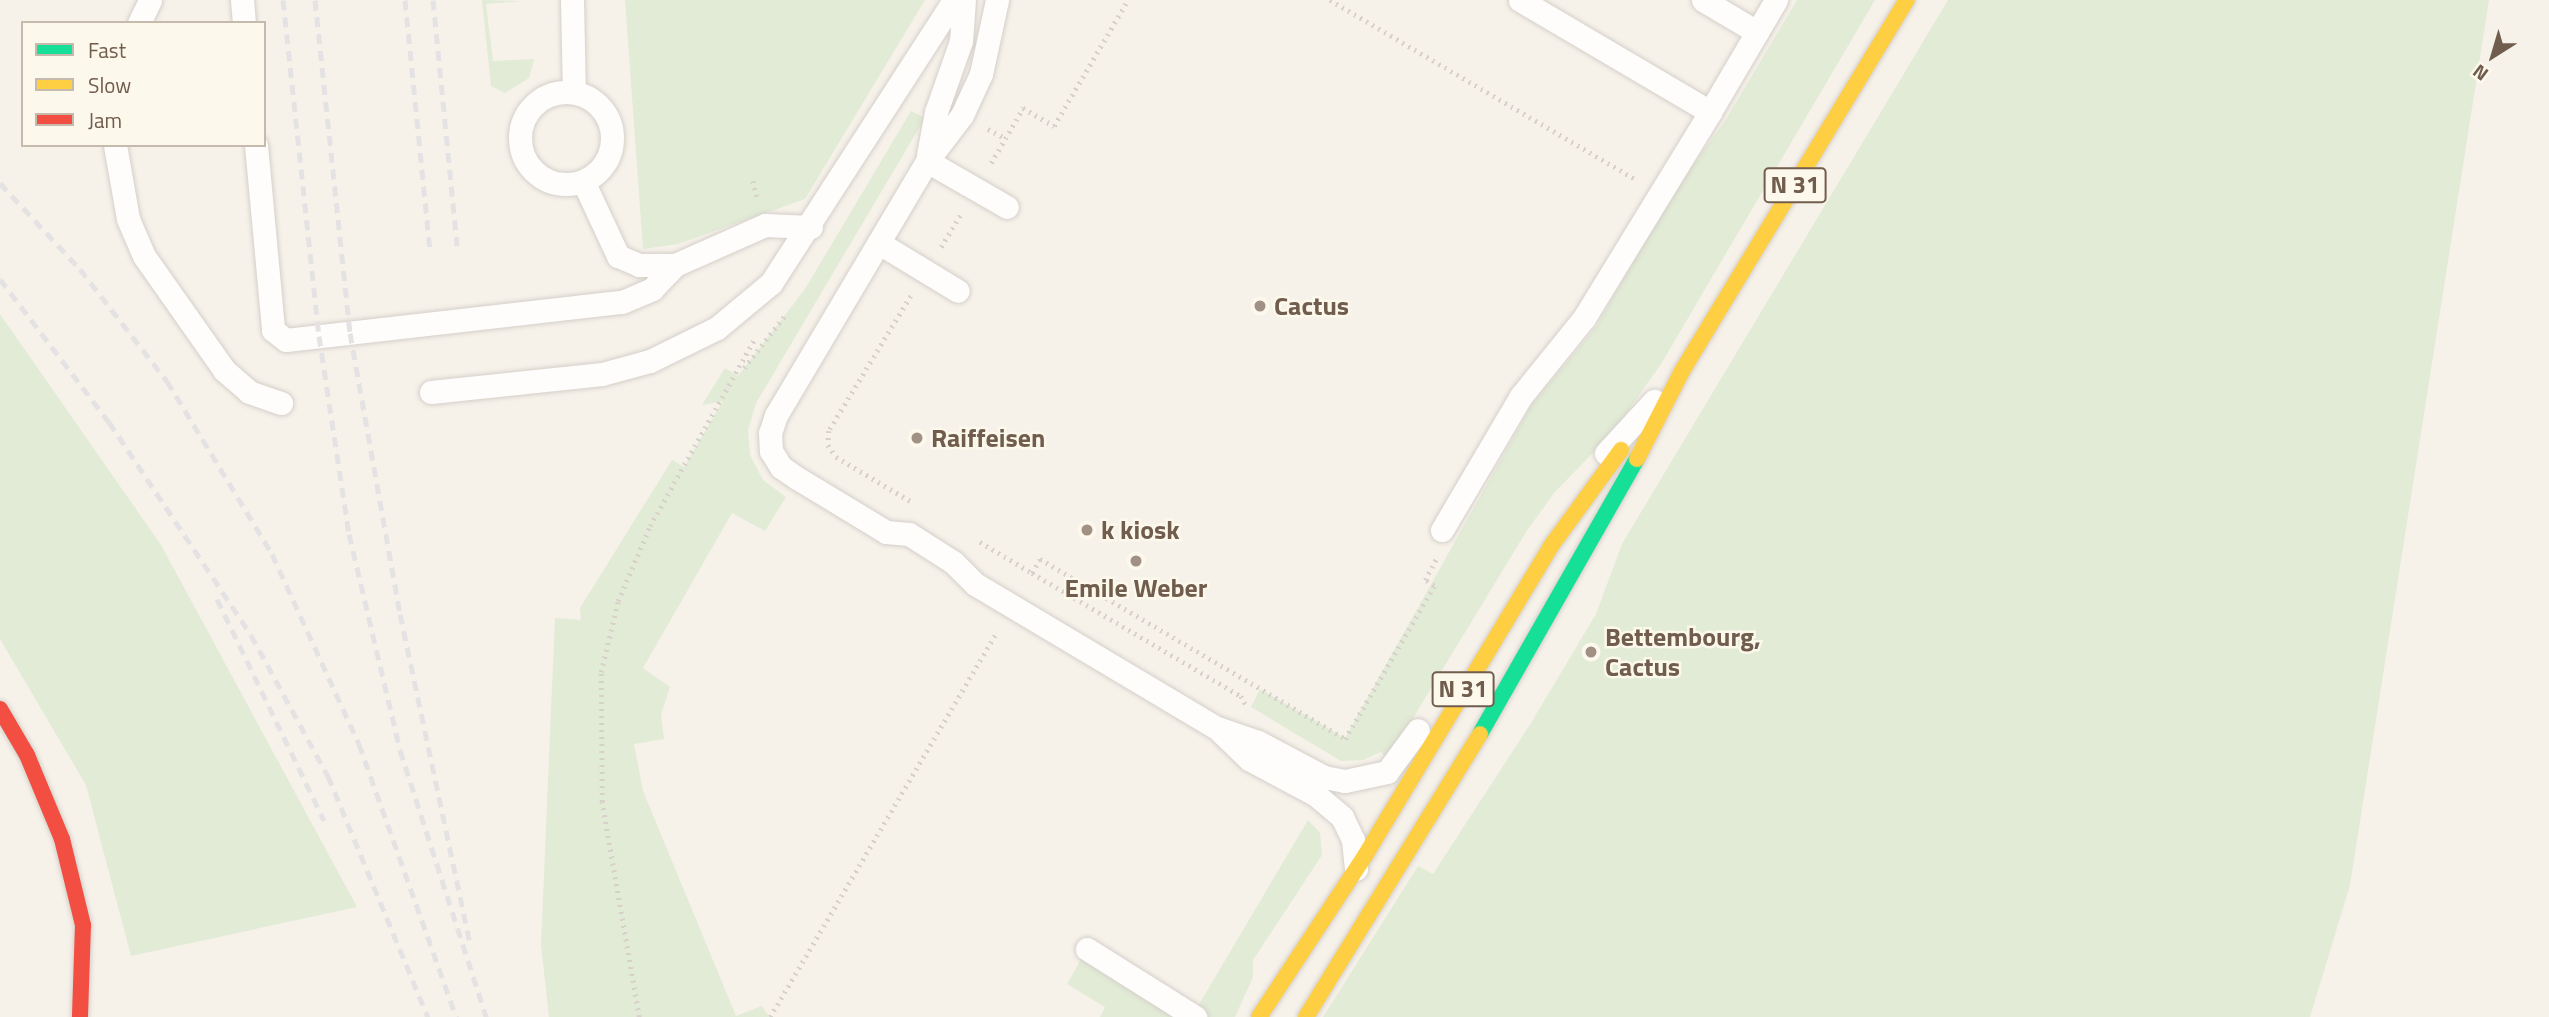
<!DOCTYPE html>
<html>
<head>
<meta charset="utf-8">
<style>
  body { margin:0 }
  #map { position:relative; width:2549px; height:1017px; overflow:hidden; background:#f6f2ea; font-family:"Titillium Web",sans-serif }
  div>[style] { position:absolute }
  [style*='--x'] { left:calc(var(--x)*1px); top:calc(var(--y)*1px); width:calc(var(--w)*1px); rotate:calc(var(--a)*1deg) }
  .green>* { inset:0; background:#e1ebd6 }
  .path>* { height:4.5px; margin-top:-2.25px; transform-origin:0; background:repeating-linear-gradient(90deg,#d7d0cb 0 2px,transparent 0 7px) }
  .roads { filter:drop-shadow(0 0 2px #d5cfc9) drop-shadow(0 0 2px #d5cfc9) }
  .lane>* { height:23px; margin:-11.5px; padding:0 11.5px; transform-origin:11.5px; border-radius:11.5px; background:#fefdfc }
  .lane>.ring { margin:-11.5px; padding:0; box-sizing:content-box; background:none; border:23px solid #fefdfc; border-radius:50% }
  .fast>* { height:16px; margin:-8px; padding:0 8px; transform-origin:8px; border-radius:8px; background:#16e098 }
  .slow>* { height:16px; margin:-8px; padding:0 8px; transform-origin:8px; border-radius:8px; background:#ffcf43 }
  .jam>* { height:16px; margin:-8px; padding:0 8px; transform-origin:8px; border-radius:8px; background:#f24e42 }
  .rail>* { height:5px; margin-top:-2.5px; transform-origin:0; background:repeating-linear-gradient(90deg,#e5e2e4 0 10px,transparent 0 17px) }
  .dots>* { width:19px; height:19px; translate:-50% -50%; box-sizing:border-box; border:4px solid #fdf8ec; border-radius:50% }
  span { translate:-50% -50%; white-space:nowrap; text-align:center; line-height:1.15; -webkit-text-stroke:5px #fdf8ec; paint-order:stroke }
  .shield-label span { padding:2px 5px; background:#fdf8ec; border:2px solid; border-radius:5px; -webkit-text-stroke-width:0 }
  .shield-label { font-size:24px; color:#715d4d; font-weight:700 }
  .poi-label { font-size:26px; color:#715d4d; font-weight:700 }
  .left { translate:0 -50%; text-align:left }
  .legend { position:absolute; left:21px; top:21px; width:245px; height:126px; box-sizing:border-box; background:#fdf8ec; border:2px solid #c5baac; margin:0; padding:9px 12px; list-style:none; font-size:21px; color:#715d4d }
  .legend li { display:flex; align-items:center; gap:14px; height:35px }
  .legend b { width:35px; border:2px solid #c5baac }
  .north { position:absolute; left:2458px; top:21px; width:70px; height:70px; -webkit-text-stroke:5px #fdf8ec; paint-order:stroke; rotate:217deg; font-size:19px; font-weight:700; line-height:28px; text-align:center; color:#715d4d }
  .north::after { content:''; display:block; margin:auto; width:24px; height:32px; background:#715d4d; clip-path:polygon(50% 0,100% 100%,50% 72%,0 100%) }
</style>
</head>
<body>
<div id="map">
  <div class="green">
    <i style="clip-path:polygon(482px 0,523px 1px,486px 4px,493px 61px,534px 59px,529px 78px,505px 93px,491px 86px)"></i>
    <i style="clip-path:polygon(625px 0,925px 0,805px 199px,678px 244px,643px 249px)"></i>
    <i style="clip-path:polygon(1797px 0,1875px 0,1661px 364px,1613px 432px,1554px 493px,1526px 532px,1393px 751px,1385px 757px,1381px 752px,1363px 760px,1341px 761px,1251px 707px,1260px 689px,1345px 738px,1532px 404px,1596px 327px,1669px 198px,1725px 121px)"></i>
    <i style="clip-path:polygon(1948px 0,2489px 0,2350px 885px,2310px 1017px,1323px 1017px,1418px 866px,1433px 874px,1531px 723px,1596px 614px,1622px 544px)"></i>
    <i style="clip-path:polygon(911px 111px,925px 118px,756px 403px,748px 430px,750px 455px,763px 480px,786px 497px,765px 531px,732px 513px,643px 668px,670px 687px,661px 714px,664px 739px,634px 744px,643px 791px,736px 1016px,762px 1006px,769px 1017px,549px 1017px,541px 945px,555px 618px,581px 620px,580px 608px,672px 460px,684px 467px,723px 401px,702px 405px,725px 368px,738px 376px,805px 289px)"></i>
    <i style="clip-path:polygon(0 314px,161px 545px,357px 907px,131px 956px,86px 785px,0 639px)"></i>
    <i style="clip-path:polygon(1308px 820px,1320px 833px,1322px 855px,1253px 960px,1253px 977px,1235px 1017px,1100px 1017px,1105px 1007px,1067px 984px,1087px 949px,1194px 1013px)"></i>
  </div>
  <div class="path">
    <i style="--x:1330;--y:0;--w:354;--a:30.4"></i>
    <i style="--x:988;--y:129;--w:19;--a:28"></i>
    <i style="--x:991;--y:163;--w:64;--a:-59.8"></i>
    <i style="--x:1023;--y:108;--w:36;--a:30"></i>
    <i style="--x:1054;--y:126;--w:146;--a:-59.6"></i>
    <i style="--x:753;--y:181;--w:16;--a:76"></i>
    <i style="--x:941;--y:247;--w:37;--a:-59"></i>
    <i style="--x:911;--y:296;--w:158;--a:121.3"></i>
    <i style="--x:829;--y:431;--w:14;--a:94"></i>
    <i style="--x:828;--y:445;--w:14;--a:56"></i>
    <i style="--x:836;--y:457;--w:88;--a:30.6"></i>
    <i style="--x:744;--y:368;--w:68;--a:-52.1"></i>
    <i style="--x:980;--y:542;--w:61;--a:30.8"></i>
    <i style="--x:1032;--y:573;--w:16;--a:-60"></i>
    <i style="--x:1040;--y:559;--w:354;--a:30.5"></i>
    <i style="--x:1345;--y:739;--w:177;--a:-59.8"></i>
    <i style="--x:1434;--y:586;--w:11;--a:-146"></i>
    <i style="--x:1425;--y:580;--w:24;--a:-62"></i>
    <i style="--x:1032;--y:573;--w:243;--a:30.5"></i>
    <i style="--x:1241;--y:696;--w:10;--a:61"></i>
    <i style="--x:639;--y:1017;--w:218;--a:-99.8"></i>
    <i style="--x:602;--y:802;--w:130;--a:-90.4"></i>
    <i style="--x:601;--y:672;--w:73;--a:-76.5"></i>
    <i style="--x:618;--y:601;--w:82;--a:-66.9"></i>
    <i style="--x:650;--y:526;--w:215;--a:-60.8"></i>
    <i style="--x:770;--y:1017;--w:447;--a:-59.5"></i>
  </div>
  <div class="roads">
    <div class="lane">
      <i style="--x:242;--y:0;--w:23;--a:85"></i>
      <i style="--x:572;--y:0;--w:92;--a:88.8"></i>
      <i style="--x:997;--y:0;--w:76;--a:102.2"></i>
      <i style="--x:981;--y:74;--w:45;--a:114.9"></i>
      <i style="--x:962;--y:115;--w:58;--a:127.3"></i>
      <i style="--x:927;--y:161;--w:295;--a:120.7"></i>
      <i style="--x:776;--y:415;--w:19;--a:108"></i>
      <i style="--x:770;--y:433;--w:18;--a:87"></i>
      <i style="--x:771;--y:451;--w:19;--a:58"></i>
      <i style="--x:781;--y:467;--w:19;--a:35"></i>
      <i style="--x:797;--y:478;--w:104;--a:31.2"></i>
      <i style="--x:886;--y:532;--w:23;--a:5"></i>
      <i style="--x:909;--y:534;--w:52;--a:32.5"></i>
      <i style="--x:953;--y:562;--w:31;--a:45"></i>
      <i style="--x:975;--y:584;--w:282;--a:30.8"></i>
      <i style="--x:1217;--y:728;--w:43;--a:18.9"></i>
      <i style="--x:1258;--y:742;--w:75;--a:27.9"></i>
      <i style="--x:1324;--y:777;--w:21;--a:11"></i>
      <i style="--x:1345;--y:781;--w:43;--a:-12.1"></i>
      <i style="--x:1387;--y:772;--w:52;--a:-53.6"></i>
      <i style="--x:1520;--y:0;--w:221;--a:30.5"></i>
      <i style="--x:1710;--y:112;--w:130;--a:-59.5"></i>
      <i style="--x:1703;--y:0;--w:63;--a:30.7"></i>
      <i style="--x:139;--y:23;--w:25;--a:-64"></i>
      <i class="ring" style="left:520px;top:92px;width:69px;height:69px"></i>
      <i style="--x:115;--y:145;--w:75;--a:80"></i>
      <i style="--x:128;--y:219;--w:40;--a:66.6"></i>
      <i style="--x:144;--y:256;--w:139;--a:54.9"></i>
      <i style="--x:224;--y:370;--w:33;--a:41"></i>
      <i style="--x:249;--y:392;--w:34;--a:19"></i>
      <i style="--x:256;--y:145;--w:186;--a:84.7"></i>
      <i style="--x:273;--y:330;--w:16;--a:38"></i>
      <i style="--x:286;--y:340;--w:338;--a:-6.5"></i>
      <i style="--x:622;--y:302;--w:33;--a:-23"></i>
      <i style="--x:652;--y:289;--w:33;--a:-46"></i>
      <i style="--x:928;--y:155;--w:44;--a:-79.5"></i>
      <i style="--x:936;--y:112;--w:75;--a:-70.6"></i>
      <i style="--x:961;--y:41;--w:41;--a:-85.8"></i>
      <i style="--x:927;--y:161;--w:92;--a:29.9"></i>
      <i style="--x:583;--y:181;--w:83;--a:65"></i>
      <i style="--x:618;--y:256;--w:23;--a:23"></i>
      <i style="--x:639;--y:265;--w:36;--a:0"></i>
      <i style="--x:675;--y:265;--w:98;--a:-24"></i>
      <i style="--x:765;--y:225;--w:46;--a:2.5"></i>
      <i style="--x:879;--y:243;--w:92;--a:31.3"></i>
      <i style="--x:431;--y:392;--w:172;--a:-6"></i>
      <i style="--x:602;--y:374;--w:50;--a:-15.2"></i>
      <i style="--x:650;--y:361;--w:75;--a:-26.2"></i>
      <i style="--x:717;--y:328;--w:70;--a:-39.8"></i>
      <i style="--x:771;--y:283;--w:337;--a:-57.1"></i>
      <i style="--x:1606;--y:453;--w:71;--a:-47.3"></i>
      <i style="--x:1442;--y:530;--w:156;--a:-59.5"></i>
      <i style="--x:1521;--y:396;--w:100;--a:-51.1"></i>
      <i style="--x:1584;--y:318;--w:241;--a:-58.5"></i>
      <i style="--x:1221;--y:732;--w:39;--a:44"></i>
      <i style="--x:1249;--y:759;--w:76;--a:28.2"></i>
      <i style="--x:1316;--y:795;--w:34;--a:40"></i>
      <i style="--x:1342;--y:817;--w:25;--a:64"></i>
      <i style="--x:1353;--y:840;--w:29;--a:84"></i>
      <i style="--x:1087;--y:949;--w:128;--a:32.2"></i>
    </div>
    <div class="fast">
      <i style="--x:1480;--y:734;--w:317;--a:-60.3"></i>
    </div>
    <div class="slow">
      <i style="--x:1637;--y:459;--w:99;--a:-62.9"></i>
      <i style="--x:1682;--y:371;--w:434;--a:-58.8"></i>
      <i style="--x:1259;--y:1017;--w:195;--a:-56.7"></i>
      <i style="--x:1366;--y:854;--w:359;--a:-59"></i>
      <i style="--x:1551;--y:546;--w:119;--a:-53.9"></i>
      <i style="--x:1306;--y:1017;--w:332;--a:-58.4"></i>
    </div>
    <div class="jam">
      <i style="--x:0;--y:709;--w:53;--a:59.6"></i>
      <i style="--x:27;--y:755;--w:91;--a:67.4"></i>
      <i style="--x:62;--y:839;--w:89;--a:76.3"></i>
      <i style="--x:83;--y:925;--w:92;--a:91.9"></i>
    </div>
  </div>
  <div class="rail">
    <i style="--x:283;--y:0;--w:338;--a:83.9"></i>
    <i style="--x:319;--y:336;--w:200;--a:81.4"></i>
    <i style="--x:349;--y:534;--w:222;--a:76.7"></i>
    <i style="--x:400;--y:750;--w:281;--a:72.1"></i>
    <i style="--x:315;--y:0;--w:335;--a:84"></i>
    <i style="--x:350;--y:333;--w:285;--a:79.9"></i>
    <i style="--x:400;--y:614;--w:335;--a:78"></i>
    <i style="--x:405;--y:0;--w:250;--a:84.3"></i>
    <i style="--x:433;--y:0;--w:247;--a:84.4"></i>
    <i style="--x:0;--y:183;--w:117;--a:47.1"></i>
    <i style="--x:80;--y:269;--w:142;--a:52.2"></i>
    <i style="--x:167;--y:381;--w:202;--a:58.7"></i>
    <i style="--x:272;--y:554;--w:209;--a:65.4"></i>
    <i style="--x:359;--y:744;--w:290;--a:70.4"></i>
    <i style="--x:0;--y:279;--w:180;--a:52.7"></i>
    <i style="--x:109;--y:422;--w:256;--a:56.3"></i>
    <i style="--x:251;--y:635;--w:161;--a:61.4"></i>
    <i style="--x:328;--y:776;--w:261;--a:67.5"></i>
    <i style="--x:217;--y:599;--w:246;--a:64.2"></i>
  </div>
  <div class="dots">
    <i style="left:1260px;top:306px;background:#a09184"></i>
    <i style="left:917px;top:438px;background:#a09184"></i>
    <i style="left:1087px;top:530px;background:#a09184"></i>
    <i style="left:1136px;top:561px;background:#a09184"></i>
    <i style="left:1591px;top:652px;background:#a09184"></i>
  </div>
  <div class="shield-label">
    <span style="left:1795px;top:185px">N 31</span>
    <span style="left:1463px;top:689px">N 31</span>
  </div>
  <div class="poi-label">
    <span class="left" style="left:1274px;top:306px">Cactus</span>
    <span class="left" style="left:931px;top:438px">Raiffeisen</span>
    <span class="left" style="left:1101px;top:530px">k kiosk</span>
    <span style="left:1136px;top:588px">Emile Weber</span>
    <span class="left" style="left:1605px;top:652px">Bettembourg,<br>Cactus</span>
  </div>
  <ul class="legend">
  <li><b style="height:9px;background:#16e098"></b>Fast</li>
  <li><b style="height:9px;background:#ffcf43"></b>Slow</li>
  <li><b style="height:9px;background:#f24e42"></b>Jam</li>
  </ul>
  <div class="north">N</div>
</div>
</body>
</html>
